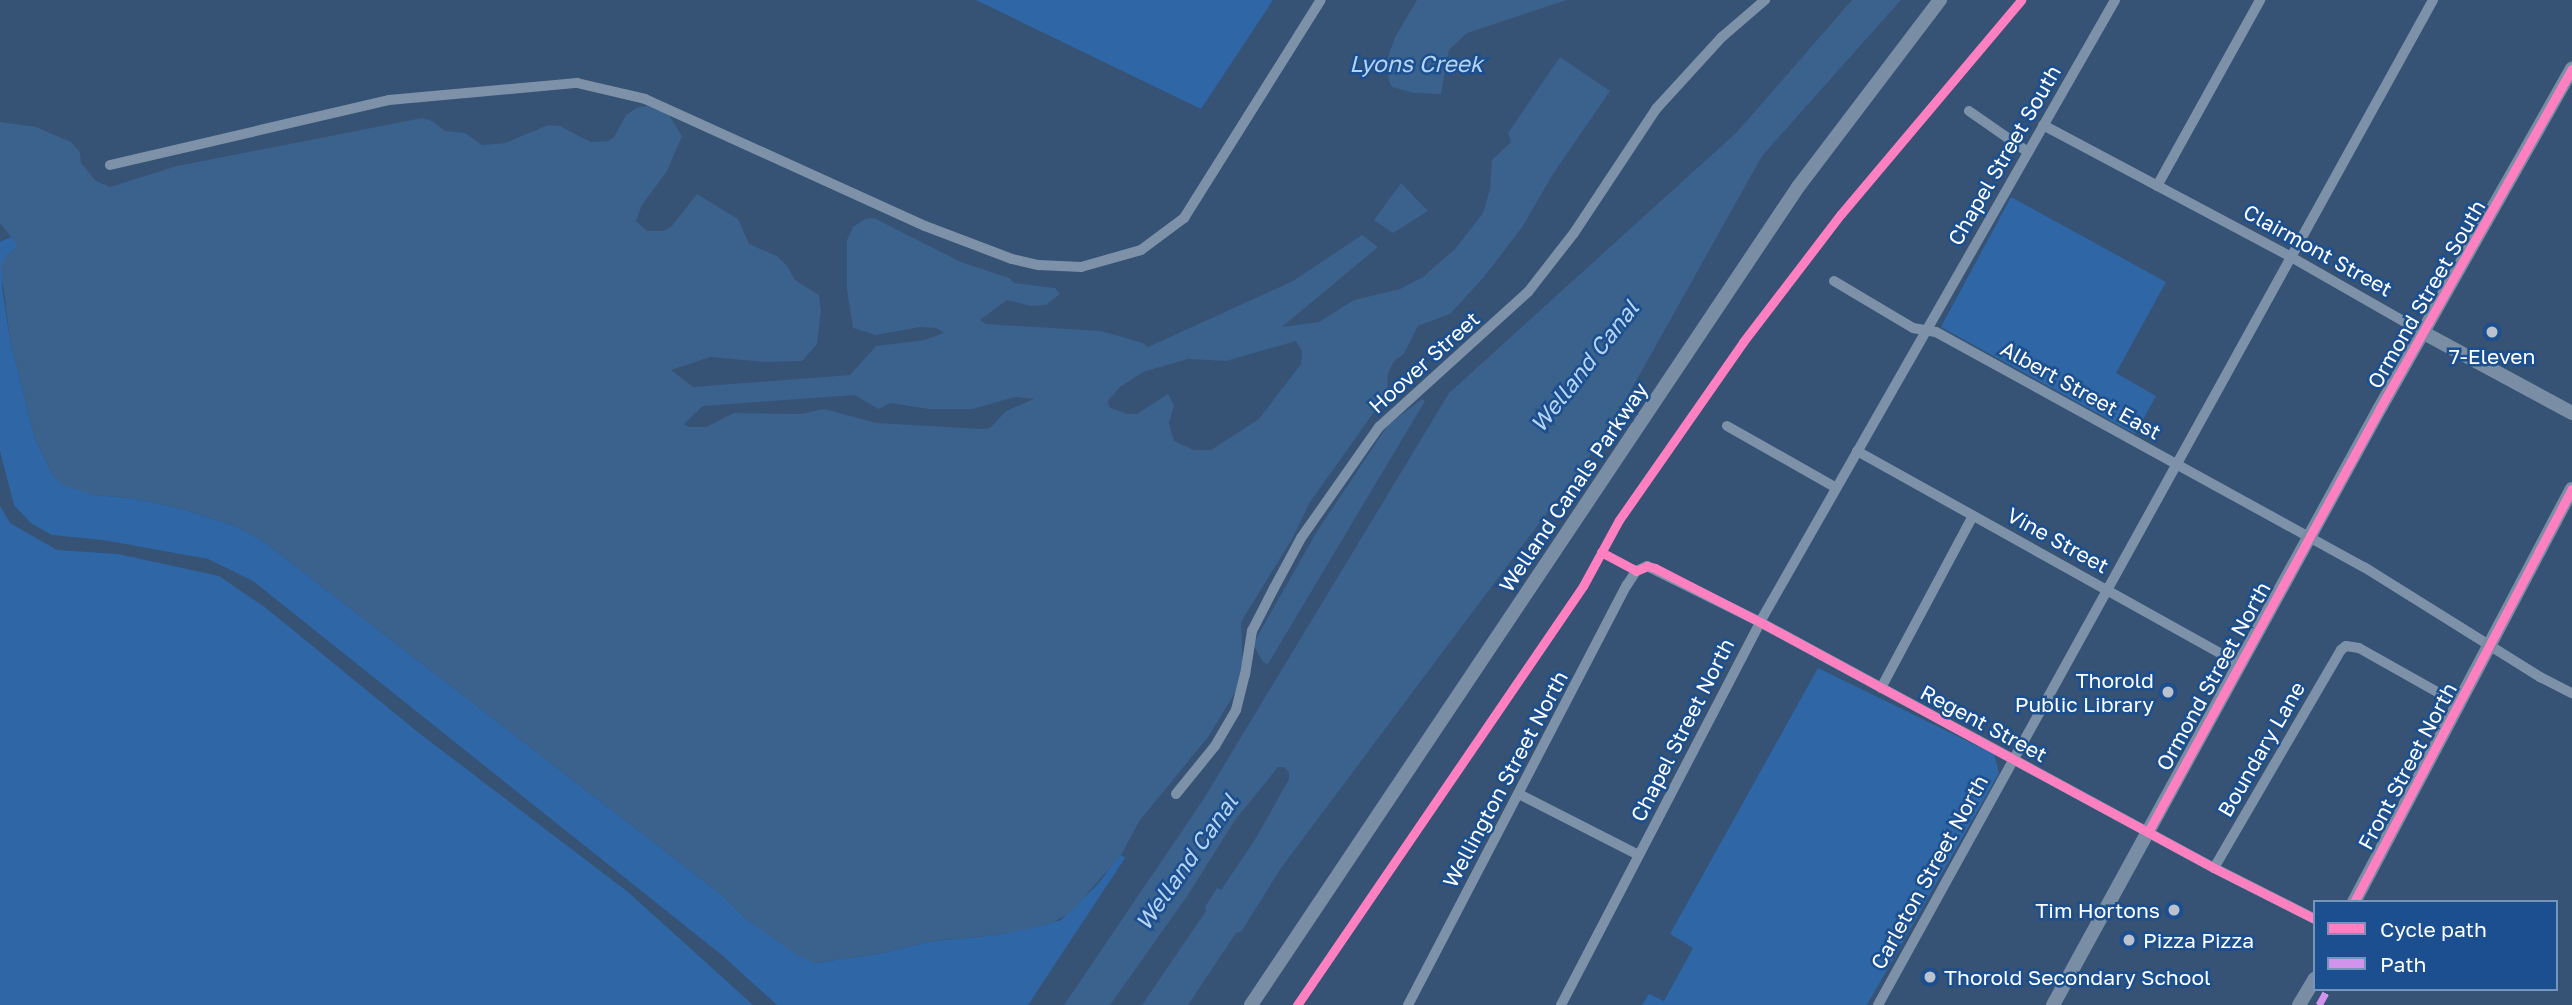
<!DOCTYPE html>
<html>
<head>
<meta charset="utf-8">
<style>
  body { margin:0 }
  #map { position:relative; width:2572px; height:1005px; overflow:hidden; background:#365274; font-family:"Golos Text",sans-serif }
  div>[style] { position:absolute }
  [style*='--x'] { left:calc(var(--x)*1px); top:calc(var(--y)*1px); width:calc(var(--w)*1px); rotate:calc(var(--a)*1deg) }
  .green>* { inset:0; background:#2f66a5 }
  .water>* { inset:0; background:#3b618d }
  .street>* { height:10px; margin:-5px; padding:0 5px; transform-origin:5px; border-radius:5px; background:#7d92a8 }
  .secondary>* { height:14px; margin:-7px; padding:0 7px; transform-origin:7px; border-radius:7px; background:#798da4 }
  .quiet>* { height:7px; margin-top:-3.5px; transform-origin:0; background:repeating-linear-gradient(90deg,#d193ec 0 14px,transparent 0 21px) }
  .cycleway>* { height:9px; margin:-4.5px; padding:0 4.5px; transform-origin:4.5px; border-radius:4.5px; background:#ff80c0 }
  .dots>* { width:19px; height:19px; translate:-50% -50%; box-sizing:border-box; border:4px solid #1b4f8f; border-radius:50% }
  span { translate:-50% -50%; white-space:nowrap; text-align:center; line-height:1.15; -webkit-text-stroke:5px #1b4f8f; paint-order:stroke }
  .street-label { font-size:21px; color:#fff }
  .poi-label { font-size:21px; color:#fff }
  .right { translate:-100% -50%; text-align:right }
  .left { translate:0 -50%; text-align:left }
  .water-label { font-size:23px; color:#b5d3f5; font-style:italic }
  .legend { position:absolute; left:2313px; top:900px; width:245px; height:91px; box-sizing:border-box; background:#1b4f8f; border:2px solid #7695bc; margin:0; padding:9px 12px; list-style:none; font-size:21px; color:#fff }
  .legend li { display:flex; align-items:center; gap:14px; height:35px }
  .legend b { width:35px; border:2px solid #7695bc }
</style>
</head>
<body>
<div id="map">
  <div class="green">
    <i style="clip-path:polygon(976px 0,1273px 0,1201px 109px)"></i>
    <i style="clip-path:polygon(2011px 197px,2166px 282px,2116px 373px,2156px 396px,2135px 434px,1941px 327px)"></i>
    <i style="clip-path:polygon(11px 237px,16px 242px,16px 248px,6px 256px,2px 288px,10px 339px,35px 439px,54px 477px,94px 495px,131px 498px,183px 509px,235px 526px,263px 541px,722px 895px,747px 920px,815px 963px,877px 954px,933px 941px,998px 935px,1061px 920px,1098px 884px,1120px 854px,1125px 858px,1028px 1005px,777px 1005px,723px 956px,253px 581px,208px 559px,103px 540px,52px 535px,32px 524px,14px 505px,0 451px,0 242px)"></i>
    <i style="clip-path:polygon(0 506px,10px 523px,57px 550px,118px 554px,219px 576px,266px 608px,419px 733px,628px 892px,753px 1005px,0 1005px)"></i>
    <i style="clip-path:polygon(1818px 668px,1994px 754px,1999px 773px,1867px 1005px,1642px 1005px,1649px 994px,1664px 1001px,1693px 948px,1670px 934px)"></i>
  </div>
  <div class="water">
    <i style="clip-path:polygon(1417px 0,1567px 0,1467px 33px,1449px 50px,1441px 94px,1413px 93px,1392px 87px,1389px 81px,1386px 63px,1395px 37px)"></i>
    <i style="clip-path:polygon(1852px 0,1901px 0,1762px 156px,1626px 399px,1588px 458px,1281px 868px,1241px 932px,1236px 933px,1188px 1005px,1142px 1005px,1206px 911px,1205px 907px,1217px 888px,1221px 890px,1256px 838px,1289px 779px,1289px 772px,1284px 767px,1278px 767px,1235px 820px,1188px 895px,1110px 1005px,1064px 1005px,1203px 800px,1449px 393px,1737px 132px)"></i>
    <i style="clip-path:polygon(evenodd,1560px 57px,1610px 91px,1553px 174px,1523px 226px,1484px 277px,1450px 314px,1418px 326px,1404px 354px,1394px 361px,1388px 373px,1387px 394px,1310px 502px,1292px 539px,1241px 622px,1243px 671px,1238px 688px,1208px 737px,1140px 820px,1121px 855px,1071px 912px,1050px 924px,998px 935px,933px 941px,877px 954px,815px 963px,799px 956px,747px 920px,722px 895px,263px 541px,235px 526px,183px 509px,131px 498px,94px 495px,63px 485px,54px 477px,35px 439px,10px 339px,1px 269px,6px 256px,16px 248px,16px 243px,0 223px,0 122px,36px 127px,71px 142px,80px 152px,81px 163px,96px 181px,110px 187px,177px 166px,422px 118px,432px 121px,445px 131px,465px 133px,482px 145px,505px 143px,548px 125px,560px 126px,591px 142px,608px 141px,614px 137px,626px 115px,638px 107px,648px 106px,669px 115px,682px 136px,667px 171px,642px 205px,636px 221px,647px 231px,663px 231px,671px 227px,697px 194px,738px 219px,749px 244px,777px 256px,788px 267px,795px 280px,819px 295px,821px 311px,817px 344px,802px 361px,765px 362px,710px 357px,671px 370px,693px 387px,850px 375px,876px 346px,924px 340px,944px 333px,936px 328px,920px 327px,876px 335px,853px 328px,847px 290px,847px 240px,853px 227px,865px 219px,874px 218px,961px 262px,1009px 278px,1014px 283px,1055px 288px,1060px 294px,1046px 305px,1031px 306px,1007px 300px,980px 320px,986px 324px,1101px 331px,1143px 343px,1148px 347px,1293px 281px,1362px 235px,1378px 247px,1282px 327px,1319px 322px,1354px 300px,1400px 289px,1423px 277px,1455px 249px,1483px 213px,1490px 189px,1492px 160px,1511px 142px,1508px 133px,1560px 57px,1296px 341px,1302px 351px,1301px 364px,1259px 419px,1211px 450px,1194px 450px,1174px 441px,1169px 423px,1174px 405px,1168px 394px,1137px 414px,1127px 414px,1109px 407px,1108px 401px,1120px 387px,1143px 372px,1188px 359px,1226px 361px,1296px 341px,1560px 57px,855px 395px,878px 409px,890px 403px,929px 409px,973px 409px,1015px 397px,1034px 399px,1006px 411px,990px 428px,982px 429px,877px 423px,824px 409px,801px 414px,734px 413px,706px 427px,689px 427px,684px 424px,703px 406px,855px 395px)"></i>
    <i style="clip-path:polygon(1401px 183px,1428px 211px,1393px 233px,1374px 220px)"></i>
    <i style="clip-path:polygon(1422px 399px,1425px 401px,1268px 664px,1263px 662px,1254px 646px,1257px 637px,1316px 533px,1388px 425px)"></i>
  </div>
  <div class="street">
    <i style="--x:1969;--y:111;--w:72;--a:34.8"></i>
    <i style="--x:2043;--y:125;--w:281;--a:28"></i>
    <i style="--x:2291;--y:257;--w:153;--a:29.7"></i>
    <i style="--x:110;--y:165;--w:286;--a:-13.1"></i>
    <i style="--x:389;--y:100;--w:189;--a:-5.2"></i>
    <i style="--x:577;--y:83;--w:70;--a:13.2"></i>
    <i style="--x:645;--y:99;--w:307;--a:24.4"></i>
    <i style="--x:925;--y:226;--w:93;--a:20.8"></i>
    <i style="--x:1012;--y:259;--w:28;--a:13"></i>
    <i style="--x:1039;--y:265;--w:42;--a:2.7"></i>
    <i style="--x:1081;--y:267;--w:62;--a:-15.8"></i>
    <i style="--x:1141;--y:250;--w:54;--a:-36.7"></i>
    <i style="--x:1184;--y:218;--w:257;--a:-57.9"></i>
    <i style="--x:2157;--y:186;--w:213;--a:-61"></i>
    <i style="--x:1834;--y:281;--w:92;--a:30.7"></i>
    <i style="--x:1913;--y:328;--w:23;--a:10"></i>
    <i style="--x:1936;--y:332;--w:488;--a:28.8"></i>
    <i style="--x:2364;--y:567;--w:208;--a:32"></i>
    <i style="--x:2540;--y:677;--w:36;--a:27"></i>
    <i style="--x:1727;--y:426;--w:124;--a:29.5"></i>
    <i style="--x:1857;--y:451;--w:438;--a:29.1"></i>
    <i style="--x:1881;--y:688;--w:195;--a:-61.9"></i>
    <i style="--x:1176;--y:794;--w:62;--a:-50.9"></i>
    <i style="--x:1215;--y:746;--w:42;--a:-59.7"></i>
    <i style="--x:1236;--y:710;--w:36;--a:-76"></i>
    <i style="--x:1245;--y:675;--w:45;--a:-81"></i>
    <i style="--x:1252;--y:631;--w:48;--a:-62.9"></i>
    <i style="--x:1274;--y:588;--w:57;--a:-61.6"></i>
    <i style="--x:1301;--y:538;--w:136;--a:-54.9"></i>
    <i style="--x:1379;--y:427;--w:201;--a:-42.2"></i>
    <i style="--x:1528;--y:292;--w:75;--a:-52.1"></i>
    <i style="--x:1574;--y:233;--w:149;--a:-56.5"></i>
    <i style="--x:1656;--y:109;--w:98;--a:-47.5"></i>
    <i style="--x:1722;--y:37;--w:57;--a:-40.7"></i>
    <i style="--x:1521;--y:795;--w:132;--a:27"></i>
    <i style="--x:2214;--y:868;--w:252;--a:-59.8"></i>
    <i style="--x:2341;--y:650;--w:6;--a:-39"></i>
    <i style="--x:2346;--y:646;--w:13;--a:9"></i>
    <i style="--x:2359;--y:648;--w:116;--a:29.4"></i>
    <i style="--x:1408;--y:1005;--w:474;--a:-62.5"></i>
    <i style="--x:1627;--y:585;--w:17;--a:-57"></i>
    <i style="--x:1636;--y:571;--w:12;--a:-24"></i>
    <i style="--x:1647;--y:566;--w:126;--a:26.4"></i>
    <i style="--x:1760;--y:622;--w:516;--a:28.45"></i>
    <i style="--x:2214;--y:868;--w:113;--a:26.8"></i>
    <i style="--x:1561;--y:1005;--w:432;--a:-62.5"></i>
    <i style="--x:1760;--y:622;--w:716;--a:-60.28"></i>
    <i style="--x:1878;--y:1005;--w:1148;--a:-61.09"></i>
  </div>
  <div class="secondary">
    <i style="--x:2424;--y:333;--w:168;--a:28.4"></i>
    <i style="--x:2354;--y:902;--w:467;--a:-62.2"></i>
    <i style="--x:1251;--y:1005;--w:984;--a:-56.23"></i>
    <i style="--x:1798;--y:187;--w:235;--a:-52.8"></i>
    <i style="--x:2053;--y:1005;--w:681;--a:-61.29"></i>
    <i style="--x:2380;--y:408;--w:390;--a:-60.5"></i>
    <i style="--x:2299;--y:1005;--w:31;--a:-59"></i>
  </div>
  <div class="quiet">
    <i style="--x:2319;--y:1005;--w:18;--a:-61"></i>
  </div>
  <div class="cycleway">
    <i style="--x:1601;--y:552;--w:40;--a:28"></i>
    <i style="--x:1636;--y:571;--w:12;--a:-24"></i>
    <i style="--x:1647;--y:566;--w:8;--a:14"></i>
    <i style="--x:1655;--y:568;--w:118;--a:27.2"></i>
    <i style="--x:1760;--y:622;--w:516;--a:28.45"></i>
    <i style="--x:2214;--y:868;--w:113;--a:26.8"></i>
    <i style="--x:2148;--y:832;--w:483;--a:-61.3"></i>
    <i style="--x:2380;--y:408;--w:390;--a:-60.5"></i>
    <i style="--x:2354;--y:902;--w:467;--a:-62.2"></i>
    <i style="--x:1297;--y:1005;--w:507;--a:-55.68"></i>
    <i style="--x:1583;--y:586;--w:75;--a:-61.4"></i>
    <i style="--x:1619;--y:520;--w:217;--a:-55.1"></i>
    <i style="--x:1743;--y:342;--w:161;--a:-52.6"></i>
    <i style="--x:1841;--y:214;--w:280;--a:-49.9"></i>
  </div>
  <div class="dots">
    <i style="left:2492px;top:332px;background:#b9c2ce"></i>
    <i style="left:2168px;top:692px;background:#b9c2ce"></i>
    <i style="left:2174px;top:910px;background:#b9c2ce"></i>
    <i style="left:2129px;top:940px;background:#b9c2ce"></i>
    <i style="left:1930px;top:977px;background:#b9c2ce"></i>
  </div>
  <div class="street-label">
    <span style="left:2004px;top:155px;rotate:-60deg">Chapel Street South</span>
    <span style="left:2318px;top:250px;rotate:29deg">Clairmont Street</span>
    <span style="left:2426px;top:294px;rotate:-60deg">Ormond Street South</span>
    <span style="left:1424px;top:362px;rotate:-42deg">Hoover Street</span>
    <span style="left:2081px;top:390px;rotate:29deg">Albert Street East</span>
    <span style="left:1573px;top:487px;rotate:-56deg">Welland Canals Parkway</span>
    <span style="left:2058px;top:540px;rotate:29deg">Vine Street</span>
    <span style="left:2213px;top:676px;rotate:-61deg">Ormond Street North</span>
    <span style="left:1984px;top:723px;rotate:28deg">Regent Street</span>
    <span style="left:1682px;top:730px;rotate:-63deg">Chapel Street North</span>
    <span style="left:2261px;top:749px;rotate:-60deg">Boundary Lane</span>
    <span style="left:2407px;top:766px;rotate:-62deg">Front Street North</span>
    <span style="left:1505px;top:779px;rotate:-62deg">Wellington Street North</span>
    <span style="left:1929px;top:872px;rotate:-61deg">Carleton Street North</span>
  </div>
  <div class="poi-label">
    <span style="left:2492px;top:356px">7-Eleven</span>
    <span class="right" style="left:2154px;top:692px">Thorold<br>Public Library</span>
    <span class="right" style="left:2160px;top:910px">Tim Hortons</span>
    <span class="left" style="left:2143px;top:940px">Pizza Pizza</span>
    <span class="left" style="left:1944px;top:977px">Thorold Secondary School</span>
  </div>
  <div class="water-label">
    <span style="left:1416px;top:63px">Lyons Creek</span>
    <span style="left:1584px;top:366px;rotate:-52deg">Welland Canal</span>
    <span style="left:1186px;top:862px;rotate:-55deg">Welland Canal</span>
  </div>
  <ul class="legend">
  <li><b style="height:9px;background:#ff80c0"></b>Cycle path</li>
  <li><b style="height:9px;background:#d193ec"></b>Path</li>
  </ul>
</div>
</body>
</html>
